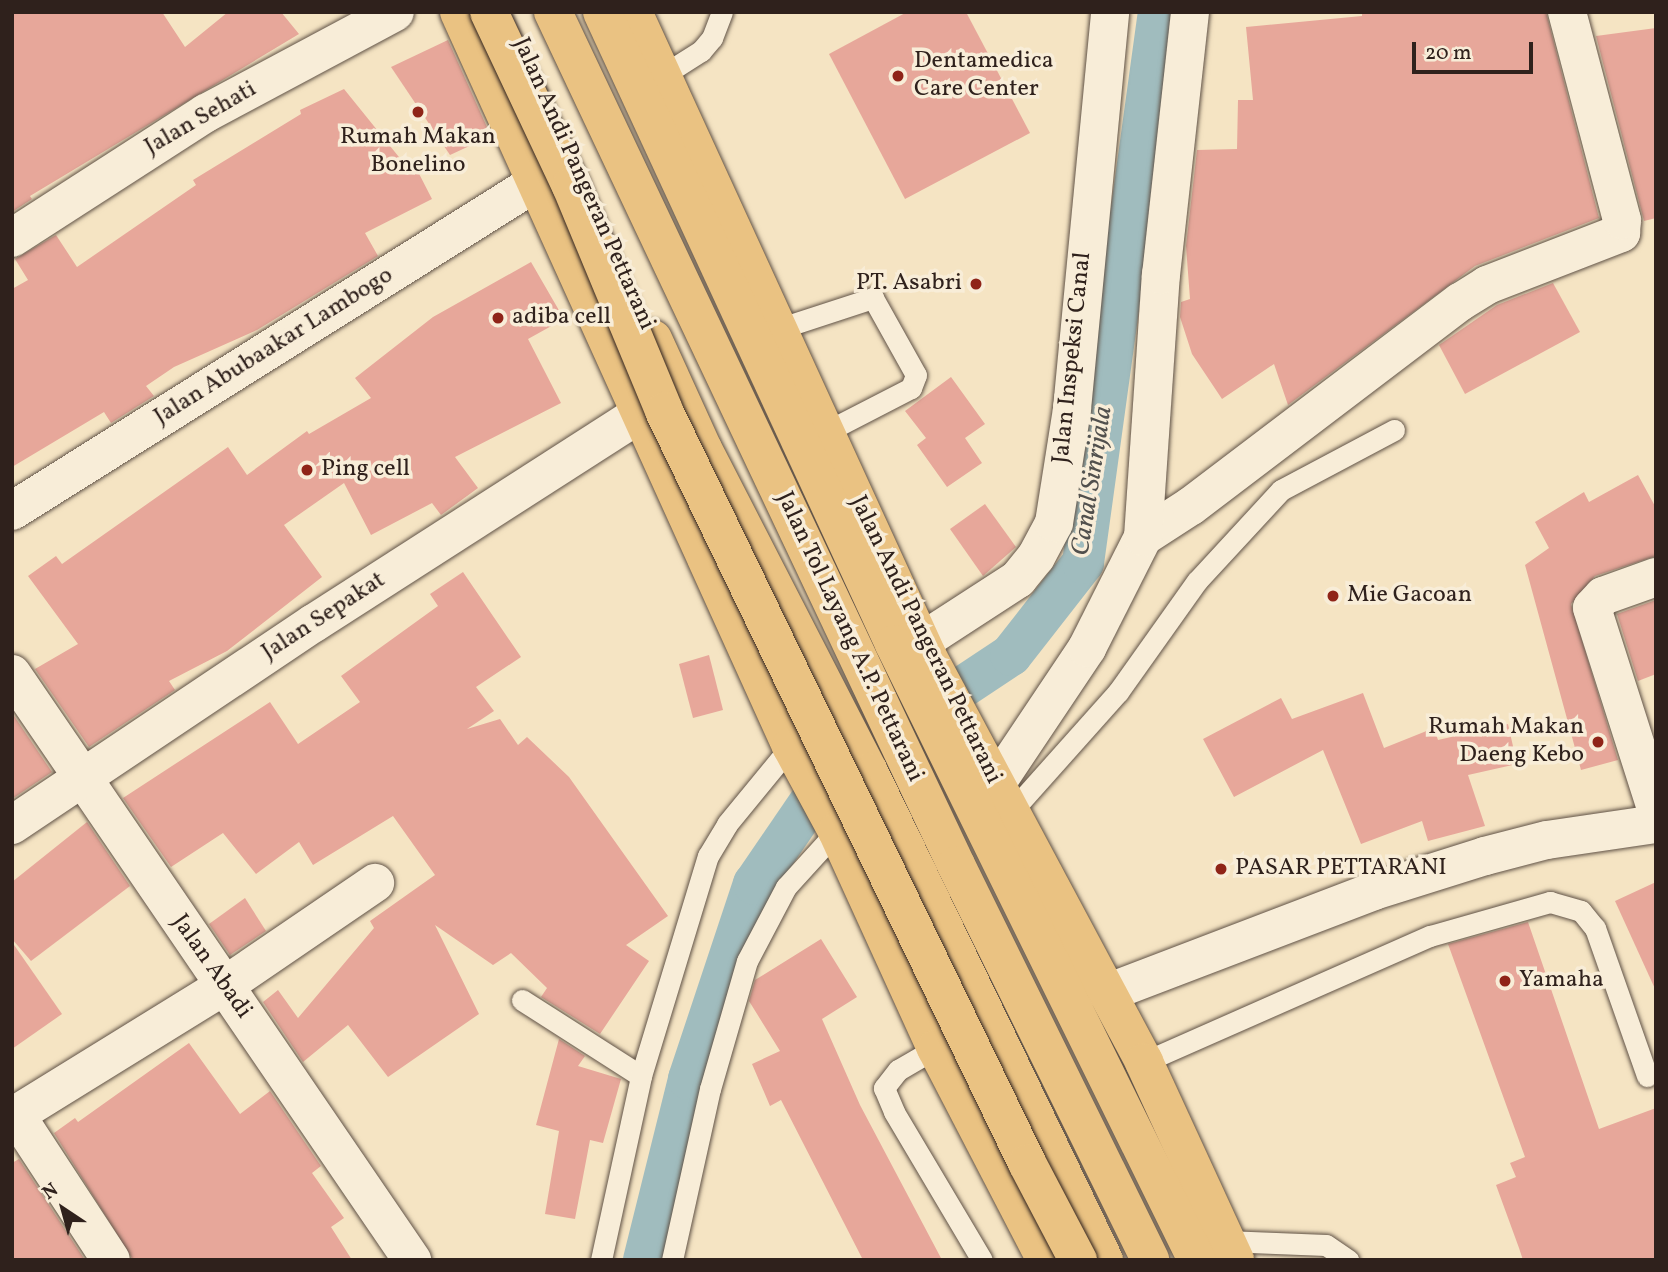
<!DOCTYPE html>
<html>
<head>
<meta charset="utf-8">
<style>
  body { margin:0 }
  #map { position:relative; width:1668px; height:1272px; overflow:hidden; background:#f5e4c3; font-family:Vollkorn,serif }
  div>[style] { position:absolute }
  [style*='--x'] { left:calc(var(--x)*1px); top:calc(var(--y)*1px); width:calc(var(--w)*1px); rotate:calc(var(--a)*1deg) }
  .canal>* { height:42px; margin:-21px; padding:0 21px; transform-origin:21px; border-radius:21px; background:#a0bcbe }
  .building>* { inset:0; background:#e7a79a }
  .roads { filter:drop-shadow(0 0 2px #605246) drop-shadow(0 0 2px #605246) }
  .service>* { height:21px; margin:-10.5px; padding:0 10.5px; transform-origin:10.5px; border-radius:10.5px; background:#f8edd8 }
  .minor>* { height:38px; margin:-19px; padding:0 19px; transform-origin:19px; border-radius:19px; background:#f8edd8 }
  .tertiary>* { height:38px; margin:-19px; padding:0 19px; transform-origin:19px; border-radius:19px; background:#f8edd8 }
  .trunk>* { height:38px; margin:-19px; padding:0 19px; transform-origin:19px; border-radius:19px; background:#eac282 }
  .motorway>* { height:38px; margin:-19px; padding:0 19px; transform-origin:19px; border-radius:19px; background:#eac282 }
  .bridges { filter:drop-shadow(0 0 2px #2f211c) drop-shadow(0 0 2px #2f211c) }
  .motorway-bridge>* { height:38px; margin:-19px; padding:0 19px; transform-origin:19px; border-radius:19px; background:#eac282 }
  .dots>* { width:19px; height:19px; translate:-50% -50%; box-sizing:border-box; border:4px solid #f8edd8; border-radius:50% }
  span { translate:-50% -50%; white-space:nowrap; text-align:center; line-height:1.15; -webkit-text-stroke:7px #f8edd8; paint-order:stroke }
  .poi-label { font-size:24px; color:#2f211c }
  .left { translate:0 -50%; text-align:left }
  .right { translate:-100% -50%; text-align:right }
  .street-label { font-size:24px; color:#2f211c }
  .water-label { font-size:26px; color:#51504d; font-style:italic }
  .frame { position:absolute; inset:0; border:14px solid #2f211c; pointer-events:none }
  .north { position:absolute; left:28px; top:1174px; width:70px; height:70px; -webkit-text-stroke:5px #f8edd8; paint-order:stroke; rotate:324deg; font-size:19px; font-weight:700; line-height:28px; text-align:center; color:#2f211c }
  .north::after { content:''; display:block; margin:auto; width:24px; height:32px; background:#2f211c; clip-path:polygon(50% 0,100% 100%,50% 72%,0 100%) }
  .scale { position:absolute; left:1412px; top:42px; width:121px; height:32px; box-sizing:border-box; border:4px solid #2f211c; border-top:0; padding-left:9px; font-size:21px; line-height:24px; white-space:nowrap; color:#2f211c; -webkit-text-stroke:5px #f8edd8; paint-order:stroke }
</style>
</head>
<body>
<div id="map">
  <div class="canal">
    <i style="--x:916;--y:718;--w:114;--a:-33.6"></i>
    <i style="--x:1011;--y:655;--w:117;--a:-52"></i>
    <i style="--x:1083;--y:563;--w:556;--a:-82.15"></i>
    <i style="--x:644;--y:1260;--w:187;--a:-76"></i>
    <i style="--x:689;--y:1079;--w:206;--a:-71.6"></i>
    <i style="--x:754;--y:884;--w:108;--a:-55.6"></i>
    <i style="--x:815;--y:795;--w:39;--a:-44"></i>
  </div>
  <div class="building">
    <i style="clip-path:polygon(12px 12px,162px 12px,185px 47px,228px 12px,281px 12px,299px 34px,30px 196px,32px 199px,12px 212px)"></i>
    <i style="clip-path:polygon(907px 12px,966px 12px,1030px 133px,905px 199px,829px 54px)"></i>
    <i style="clip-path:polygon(1362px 12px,1546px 12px,1599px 218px,1475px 266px,1288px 405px,1274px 364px,1222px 399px,1192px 354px,1180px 317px,1181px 302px,1190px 299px,1186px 246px,1197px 150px,1237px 149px,1238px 100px,1253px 100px,1246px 27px,1362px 16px)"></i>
    <i style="clip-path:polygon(1656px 28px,1656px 218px,1644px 221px,1596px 36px)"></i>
    <i style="clip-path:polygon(448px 40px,491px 136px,450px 155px,391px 67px)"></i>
    <i style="clip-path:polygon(344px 89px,407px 167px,413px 162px,432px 199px,365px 233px,378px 256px,257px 330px,174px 367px,146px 386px,154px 396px,111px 423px,104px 412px,12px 467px,12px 289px,28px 280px,15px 259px,56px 235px,77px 267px,196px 185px,193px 180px,301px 114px,300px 110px)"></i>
    <i style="clip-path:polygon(531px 262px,564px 319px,528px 339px,561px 403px,455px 457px,478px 488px,441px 515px,432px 503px,371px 535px,344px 483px,284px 525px,322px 577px,227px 651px,169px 681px,175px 690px,89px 747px,35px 669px,78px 644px,28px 576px,56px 556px,62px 564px,228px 447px,247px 475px,307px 431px,309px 434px,371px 398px,355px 378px,433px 317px)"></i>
    <i style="clip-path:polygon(1553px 283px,1580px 332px,1465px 394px,1439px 345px,1497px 305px)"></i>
    <i style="clip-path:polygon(951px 377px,985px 424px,965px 438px,982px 463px,947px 487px,917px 445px,926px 438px,905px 411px)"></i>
    <i style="clip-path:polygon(1638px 475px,1656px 508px,1656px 556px,1595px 576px,1571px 604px,1618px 760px,1581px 770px,1525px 565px,1549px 548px,1535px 522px,1584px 492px,1589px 502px)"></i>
    <i style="clip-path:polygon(985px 504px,1016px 547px,983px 576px,950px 529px)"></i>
    <i style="clip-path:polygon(463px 572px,521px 657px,476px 687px,494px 711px,467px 729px,500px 719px,518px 745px,527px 737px,569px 777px,668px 916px,626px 945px,649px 961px,600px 1034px,541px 997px,547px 988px,511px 953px,493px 965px,435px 925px,479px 1014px,388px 1077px,348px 1025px,303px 1062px,263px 1002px,278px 990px,298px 1018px,374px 928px,370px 921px,435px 875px,393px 816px,313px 865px,299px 842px,256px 874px,223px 833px,171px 867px,123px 798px,270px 702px,298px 744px,360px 702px,341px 676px,438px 606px,430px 594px)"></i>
    <i style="clip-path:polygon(1656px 600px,1656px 674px,1638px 681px,1617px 614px)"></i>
    <i style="clip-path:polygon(709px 655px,723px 710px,693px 718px,679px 664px)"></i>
    <i style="clip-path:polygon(1363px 693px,1384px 748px,1434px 728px,1438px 740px,1508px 724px,1517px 764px,1468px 775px,1485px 826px,1428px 841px,1422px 821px,1361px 844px,1323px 750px,1234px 797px,1203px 739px,1281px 698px,1292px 719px)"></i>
    <i style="clip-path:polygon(12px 713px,52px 772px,12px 799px)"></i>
    <i style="clip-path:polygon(87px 822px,130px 886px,31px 961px,12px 939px,12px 882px)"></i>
    <i style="clip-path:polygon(1656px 882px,1656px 991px,1615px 901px)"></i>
    <i style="clip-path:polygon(245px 898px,266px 931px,230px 955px,209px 924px)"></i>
    <i style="clip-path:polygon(1528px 922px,1599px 1129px,1656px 1108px,1656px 1260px,1523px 1260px,1519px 1248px,1496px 1185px,1516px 1177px,1510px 1163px,1525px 1157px,1448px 944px)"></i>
    <i style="clip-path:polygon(821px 939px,857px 997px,822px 1019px,860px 1105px,942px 1260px,863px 1260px,781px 1100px,770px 1106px,752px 1064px,780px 1051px,749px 1001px,755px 980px)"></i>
    <i style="clip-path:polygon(12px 942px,62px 1014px,12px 1049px)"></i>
    <i style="clip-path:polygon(559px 1039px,585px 1056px,578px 1066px,621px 1079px,603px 1143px,590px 1140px,575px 1219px,545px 1214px,559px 1131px,536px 1125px)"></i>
    <i style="clip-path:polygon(189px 1043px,240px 1114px,270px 1091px,321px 1166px,312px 1173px,344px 1218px,331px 1227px,352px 1260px,133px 1260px,54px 1133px,75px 1118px,78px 1122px)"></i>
    <i style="clip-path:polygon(19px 1159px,85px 1260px,12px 1260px,12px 1163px)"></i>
  </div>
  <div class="roads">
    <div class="service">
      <i style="--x:663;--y:75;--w:45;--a:-32.3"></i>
      <i style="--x:701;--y:51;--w:17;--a:-50"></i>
      <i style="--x:712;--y:38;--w:28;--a:-69"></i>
      <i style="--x:781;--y:328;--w:97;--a:-18.1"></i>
      <i style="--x:873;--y:298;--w:88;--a:60.8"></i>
      <i style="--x:916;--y:375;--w:14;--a:111"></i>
      <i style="--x:911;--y:388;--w:98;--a:152.7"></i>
      <i style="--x:1011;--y:812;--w:161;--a:-48.3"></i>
      <i style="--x:1118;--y:692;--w:136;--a:-54.6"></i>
      <i style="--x:1197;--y:581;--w:124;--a:-47.3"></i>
      <i style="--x:1281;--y:490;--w:128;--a:-28"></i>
      <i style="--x:522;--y:1000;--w:141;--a:32.6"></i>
      <i style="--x:936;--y:1048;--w:44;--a:149.9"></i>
      <i style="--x:898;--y:1070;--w:23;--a:128"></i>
      <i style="--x:884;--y:1088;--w:26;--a:67"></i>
      <i style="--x:894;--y:1112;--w:172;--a:59.3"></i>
      <i style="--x:1144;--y:1062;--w:313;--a:-23.8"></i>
      <i style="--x:1430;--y:936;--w:125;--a:-15.8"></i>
      <i style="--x:1550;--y:902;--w:32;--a:16"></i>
      <i style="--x:1581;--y:911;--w:22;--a:51"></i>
      <i style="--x:1595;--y:928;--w:157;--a:70.6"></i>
      <i style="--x:1225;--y:1241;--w:101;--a:2.3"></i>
      <i style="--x:1326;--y:1245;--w:27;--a:34"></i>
      <i style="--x:601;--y:1260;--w:188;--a:-77.7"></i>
      <i style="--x:641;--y:1076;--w:230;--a:-73.1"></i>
      <i style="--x:708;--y:856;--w:37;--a:-59"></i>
      <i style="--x:727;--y:824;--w:101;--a:-50.6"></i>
      <i style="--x:672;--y:1260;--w:175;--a:-77.5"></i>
      <i style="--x:710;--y:1089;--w:133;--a:-73.9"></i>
      <i style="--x:747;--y:961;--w:84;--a:-62.2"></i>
      <i style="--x:786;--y:887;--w:76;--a:-47.7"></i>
    </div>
    <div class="minor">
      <i style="--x:12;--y:238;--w:231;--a:-32.8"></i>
      <i style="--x:206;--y:113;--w:214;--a:-28.1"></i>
      <i style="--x:1143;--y:537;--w:57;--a:-32.9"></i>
      <i style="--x:1191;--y:506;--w:338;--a:-37.2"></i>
      <i style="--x:1460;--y:302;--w:32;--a:-32"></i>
      <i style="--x:1487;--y:285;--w:144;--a:-21.2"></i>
      <i style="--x:1621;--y:233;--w:13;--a:-86"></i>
      <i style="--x:1622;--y:220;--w:215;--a:-104.8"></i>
      <i style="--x:1656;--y:577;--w:56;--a:160.3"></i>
      <i style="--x:1603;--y:596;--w:16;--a:133"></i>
      <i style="--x:1592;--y:608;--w:210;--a:72.3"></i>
      <i style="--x:921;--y:642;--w:116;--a:-33"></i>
      <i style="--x:1018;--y:579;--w:28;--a:-51"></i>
      <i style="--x:1036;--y:557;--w:38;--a:-62"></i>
      <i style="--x:1054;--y:523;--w:115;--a:-81"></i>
      <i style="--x:1072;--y:409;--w:399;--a:-84.5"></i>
      <i style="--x:12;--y:674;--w:710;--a:55.68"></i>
      <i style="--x:996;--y:784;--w:164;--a:-56.2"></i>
      <i style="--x:1087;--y:648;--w:124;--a:-63.2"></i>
      <i style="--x:1143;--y:537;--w:263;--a:-86.1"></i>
      <i style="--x:1161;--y:275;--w:265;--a:-83.7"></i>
      <i style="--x:12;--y:825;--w:363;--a:-33.8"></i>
      <i style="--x:314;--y:623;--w:386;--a:-32.7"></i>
      <i style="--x:16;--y:1115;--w:173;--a:56.8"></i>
      <i style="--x:12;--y:1117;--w:249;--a:-31.7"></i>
      <i style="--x:224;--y:986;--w:183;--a:-34.3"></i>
    </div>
    <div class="tertiary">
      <i style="--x:12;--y:511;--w:617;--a:-32.09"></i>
      <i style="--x:1107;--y:993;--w:286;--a:-20.9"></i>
      <i style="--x:1374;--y:891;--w:116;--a:-17.5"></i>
      <i style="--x:1485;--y:856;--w:64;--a:-14.5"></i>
      <i style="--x:1547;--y:840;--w:110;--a:-8.4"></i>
    </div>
    <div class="trunk">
      <i style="--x:459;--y:12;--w:806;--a:65.66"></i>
      <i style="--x:791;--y:746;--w:97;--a:61.6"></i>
      <i style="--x:837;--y:831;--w:239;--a:65.5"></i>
      <i style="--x:936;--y:1048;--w:239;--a:62.6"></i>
      <i style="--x:633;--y:12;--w:709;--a:65.42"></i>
      <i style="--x:928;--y:657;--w:459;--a:61.9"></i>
      <i style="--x:1144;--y:1062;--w:218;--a:65.3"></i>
      <i style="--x:653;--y:339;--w:121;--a:65.6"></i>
      <i style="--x:703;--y:449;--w:363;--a:62.8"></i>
      <i style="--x:869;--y:772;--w:542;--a:64.29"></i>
    </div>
    <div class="motorway">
      <i style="--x:553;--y:12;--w:943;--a:64.71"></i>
      <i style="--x:956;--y:865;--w:440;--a:63.8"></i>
      <i style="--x:602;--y:12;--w:696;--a:65.2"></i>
      <i style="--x:894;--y:644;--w:686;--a:63.81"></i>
    </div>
  </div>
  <div class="bridges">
    <div class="motorway-bridge">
      <i style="--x:489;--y:12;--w:192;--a:64.8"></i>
      <i style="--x:571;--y:186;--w:243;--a:67.5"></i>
      <i style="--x:664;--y:411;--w:835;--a:64.23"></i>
      <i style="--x:1027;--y:1163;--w:110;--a:62.3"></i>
    </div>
  </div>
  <div class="dots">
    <i style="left:898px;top:76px;background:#8f2418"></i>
    <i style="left:418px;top:112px;background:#8f2418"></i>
    <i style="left:976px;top:284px;background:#8f2418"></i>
    <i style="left:498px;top:318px;background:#8f2418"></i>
    <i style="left:307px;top:470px;background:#8f2418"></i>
    <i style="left:1333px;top:596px;background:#8f2418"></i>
    <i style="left:1598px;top:742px;background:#8f2418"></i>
    <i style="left:1221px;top:869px;background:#8f2418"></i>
    <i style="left:1505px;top:981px;background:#8f2418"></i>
  </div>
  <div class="poi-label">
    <span class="left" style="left:914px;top:76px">Dentamedica<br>Care Center</span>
    <span style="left:418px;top:152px">Rumah Makan<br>Bonelino</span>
    <span class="right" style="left:962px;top:284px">PT. Asabri</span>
    <span class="left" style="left:512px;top:318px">adiba cell</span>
    <span class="left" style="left:321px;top:470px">Ping cell</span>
    <span class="left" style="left:1347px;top:596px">Mie Gacoan</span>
    <span class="right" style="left:1584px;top:742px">Rumah Makan<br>Daeng Kebo</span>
    <span class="left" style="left:1235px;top:869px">PASAR PETTARANI</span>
    <span class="left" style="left:1519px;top:981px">Yamaha</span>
  </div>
  <div class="street-label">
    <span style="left:201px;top:119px;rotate:-30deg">Jalan Sehati</span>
    <span style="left:583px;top:184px;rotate:66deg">Jalan Andi Pangeran Pettarani</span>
    <span style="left:274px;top:347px;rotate:-32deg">Jalan Abubaakar Lambogo</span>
    <span style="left:1073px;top:358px;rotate:-84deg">Jalan Inspeksi Canal</span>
    <span style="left:324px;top:617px;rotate:-33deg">Jalan Sepakat</span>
    <span style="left:849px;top:637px;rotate:65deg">Jalan Tol Layang A.P. Pettarani</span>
    <span style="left:925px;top:640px;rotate:64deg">Jalan Andi Pangeran Pettarani</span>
    <span style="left:211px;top:967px;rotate:55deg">Jalan Abadi</span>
  </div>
  <div class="water-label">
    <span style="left:1093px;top:481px;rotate:-81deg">Canal Sinrijala</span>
  </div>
  <div class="frame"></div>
  <div class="north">N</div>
  <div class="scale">20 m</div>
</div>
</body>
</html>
